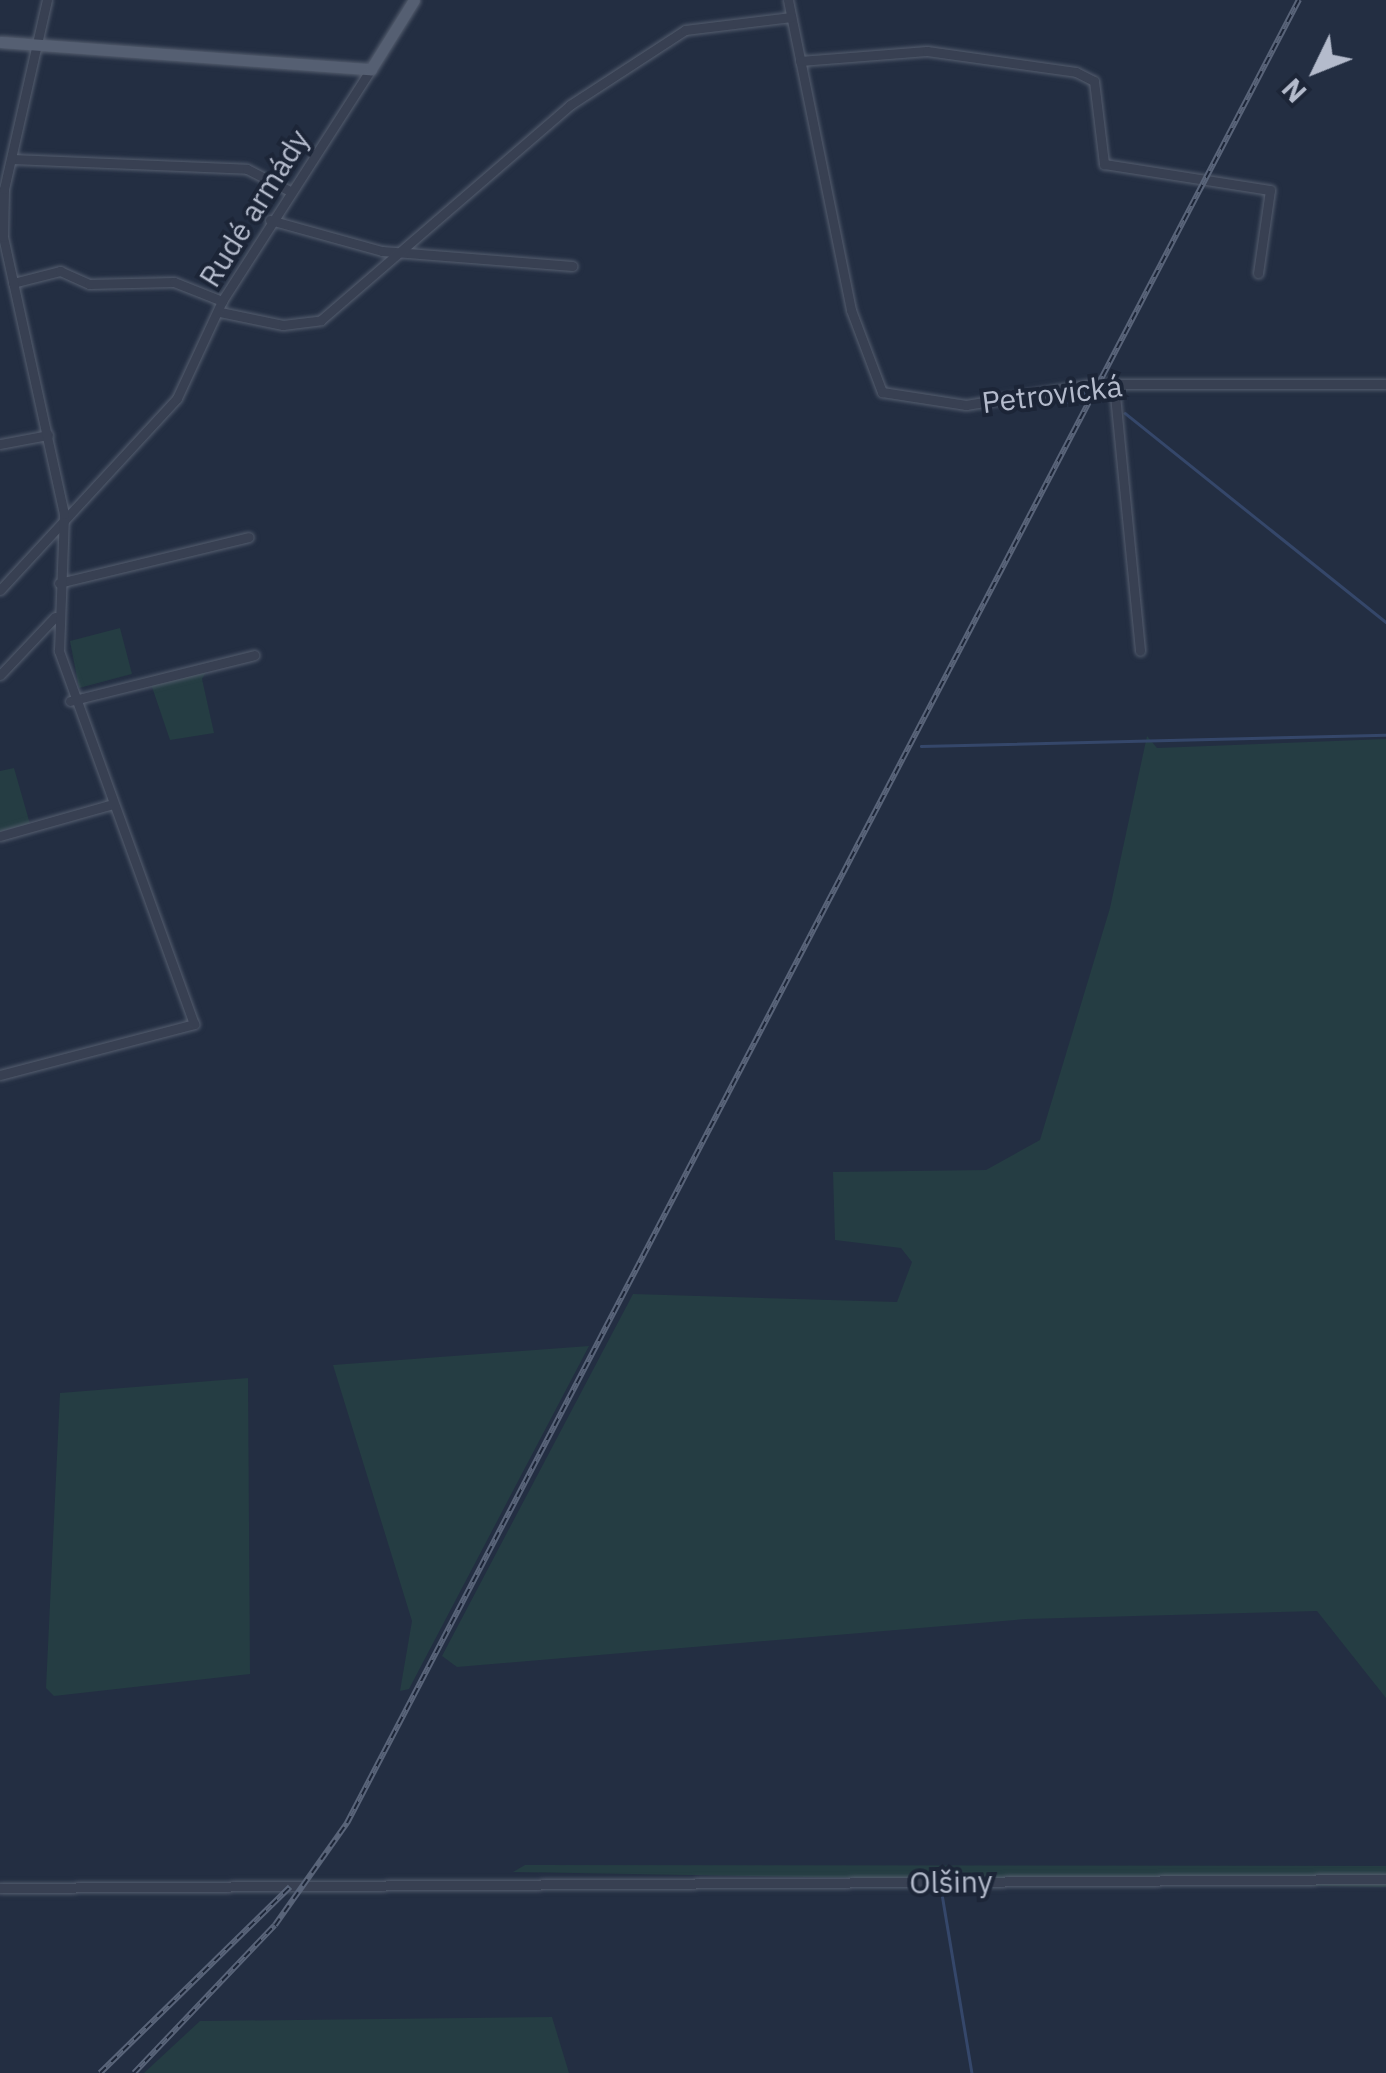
<!DOCTYPE html>
<html>
<head>
<meta charset="utf-8">
<style>
  body { margin:0 }
  #map { position:relative; width:1386px; height:2073px; overflow:hidden; background:#232e42; font-family:"IBM Plex Sans",sans-serif }
  div>[style] { position:absolute }
  [style*='--x'] { left:calc(var(--x)*1px); top:calc(var(--y)*1px); width:calc(var(--w)*1px); rotate:calc(var(--a)*1deg) }
  .green>* { inset:0; background:#253d43 }
  .stream>* { height:2.5px; margin:-1.25px; padding:0 1.25px; transform-origin:1.25px; border-radius:1.25px; background:#35476a }
  .roads { filter:drop-shadow(0 0 2px #555e6f) drop-shadow(0 0 2px #555e6f) }
  .minor>* { height:9px; margin:-4.5px; padding:0 4.5px; transform-origin:4.5px; border-radius:4.5px; background:#384052 }
  .major>* { height:11px; margin:-5.5px; padding:0 5.5px; transform-origin:5.5px; border-radius:5.5px; background:#555f72 }
  .rail>* { height:6px; margin-top:-3px; transform-origin:0; background:repeating-linear-gradient(90deg,#1c2537 0 8px,#596479 0 16px); box-sizing:border-box; border-block:2px solid #596479 }
  span { translate:-50% -50%; white-space:nowrap; text-align:center; line-height:1.15; -webkit-text-stroke:8px #1c2537; paint-order:stroke }
  .street-label { font-size:30px; color:#b4bbcc }
  .north { position:absolute; left:1266px; top:20px; width:100px; height:100px; -webkit-text-stroke:8px #1c2537; paint-order:stroke; rotate:227deg; font-size:28px; font-weight:700; line-height:40px; text-align:center; color:#b4bbcc }
  .north::after { content:''; display:block; margin:auto; width:35px; height:45px; background:#b4bbcc; clip-path:polygon(50% 0,100% 100%,50% 72%,0 100%) }
</style>
</head>
<body>
<div id="map">
  <div class="green">
    <i style="clip-path:polygon(120px 628px,132px 674px,79px 688px,70px 641px)"></i>
    <i style="clip-path:polygon(209px 667px,202px 679px,214px 733px,170px 740px,150px 681px)"></i>
    <i style="clip-path:polygon(1147px 736px,1157px 748px,1386px 739px,1386px 1698px,1317px 1611px,1026px 1619px,457px 1667px,442px 1656px,633px 1294px,897px 1302px,912px 1262px,901px 1248px,835px 1240px,833px 1172px,986px 1170px,1040px 1140px,1110px 908px)"></i>
    <i style="clip-path:polygon(14px 768px,30px 824px,0 832px,0 771px)"></i>
    <i style="clip-path:polygon(589px 1346px,409px 1689px,400px 1691px,412px 1621px,333px 1365px)"></i>
    <i style="clip-path:polygon(248px 1378px,250px 1674px,54px 1696px,46px 1688px,60px 1393px)"></i>
    <i style="clip-path:polygon(525px 1865px,1386px 1866px,1386px 1887px,513px 1872px)"></i>
    <i style="clip-path:polygon(552px 2017px,569px 2073px,144px 2073px,200px 2021px)"></i>
  </div>
  <div class="stream">
    <i style="--x:1063;--y:404;--w:30;--a:-28"></i>
    <i style="--x:1125;--y:413;--w:334;--a:38.7"></i>
    <i style="--x:921;--y:746;--w:465;--a:-1.4"></i>
    <i style="--x:942;--y:1894;--w:181;--a:80.5"></i>
  </div>
  <div class="roads">
    <div class="minor">
      <i style="--x:788;--y:0;--w:316;--a:78.5"></i>
      <i style="--x:851;--y:310;--w:88;--a:69.3"></i>
      <i style="--x:882;--y:392;--w:85;--a:8.8"></i>
      <i style="--x:966;--y:405;--w:129;--a:-9.4"></i>
      <i style="--x:1093;--y:384;--w:293;--a:0"></i>
      <i style="--x:800;--y:61;--w:127;--a:-4.5"></i>
      <i style="--x:927;--y:51;--w:150;--a:8"></i>
      <i style="--x:1076;--y:72;--w:20;--a:27"></i>
      <i style="--x:1094;--y:81;--w:84;--a:83.1"></i>
      <i style="--x:1104;--y:164;--w:168;--a:8.9"></i>
      <i style="--x:1270;--y:190;--w:84;--a:98.2"></i>
      <i style="--x:12;--y:159;--w:235;--a:2.4"></i>
      <i style="--x:247;--y:169;--w:46;--a:27.1"></i>
      <i style="--x:270;--y:220;--w:116;--a:15.5"></i>
      <i style="--x:382;--y:251;--w:191;--a:4.5"></i>
      <i style="--x:13;--y:283;--w:49;--a:-14.3"></i>
      <i style="--x:60;--y:271;--w:32;--a:24"></i>
      <i style="--x:89;--y:284;--w:85;--a:-1.3"></i>
      <i style="--x:174;--y:282;--w:52;--a:21.6"></i>
      <i style="--x:220;--y:312;--w:64;--a:11.7"></i>
      <i style="--x:283;--y:325;--w:38;--a:-7"></i>
      <i style="--x:321;--y:320;--w:329;--a:-40.8"></i>
      <i style="--x:570;--y:105;--w:137;--a:-33.1"></i>
      <i style="--x:685;--y:30;--w:107;--a:-7"></i>
      <i style="--x:1114;--y:385;--w:267;--a:84.4"></i>
      <i style="--x:0;--y:444;--w:49;--a:-10.6"></i>
      <i style="--x:59;--y:583;--w:195;--a:-13.6"></i>
      <i style="--x:0;--y:590;--w:261;--a:-47.3"></i>
      <i style="--x:177;--y:398;--w:107;--a:-65.1"></i>
      <i style="--x:222;--y:301;--w:276;--a:-57.3"></i>
      <i style="--x:0;--y:675;--w:80;--a:-46.5"></i>
      <i style="--x:70;--y:701;--w:190;--a:-14"></i>
      <i style="--x:0;--y:836;--w:117;--a:-15.8"></i>
      <i style="--x:0;--y:1075;--w:201;--a:-14.7"></i>
      <i style="--x:194;--y:1024;--w:397;--a:-109.9"></i>
      <i style="--x:59;--y:651;--w:137;--a:-87.9"></i>
      <i style="--x:64;--y:514;--w:284;--a:-102.4"></i>
      <i style="--x:3;--y:237;--w:48;--a:-88.8"></i>
      <i style="--x:4;--y:189;--w:194;--a:-77.2"></i>
      <i style="--x:0;--y:1888;--w:1386;--a:-0.37"></i>
    </div>
    <div class="major">
      <i style="--x:0;--y:42;--w:372;--a:4.2"></i>
      <i style="--x:371;--y:69;--w:81;--a:-58.1"></i>
    </div>
  </div>
  <div class="rail">
    <i style="--x:100;--y:2073;--w:266;--a:-44.4"></i>
    <i style="--x:134;--y:2073;--w:204;--a:-46.4"></i>
    <i style="--x:275;--y:1925;--w:125;--a:-54.8"></i>
    <i style="--x:347;--y:1823;--w:2057;--a:-62.43"></i>
  </div>
  <div class="street-label">
    <span style="left:254px;top:208px;rotate:-58deg">Rudé armády</span>
    <span style="left:1052px;top:394px;rotate:-7deg">Petrovická</span>
    <span style="left:951px;top:1882px;rotate:-1deg">Olšiny</span>
  </div>
  <div class="north">N</div>
</div>
</body>
</html>
